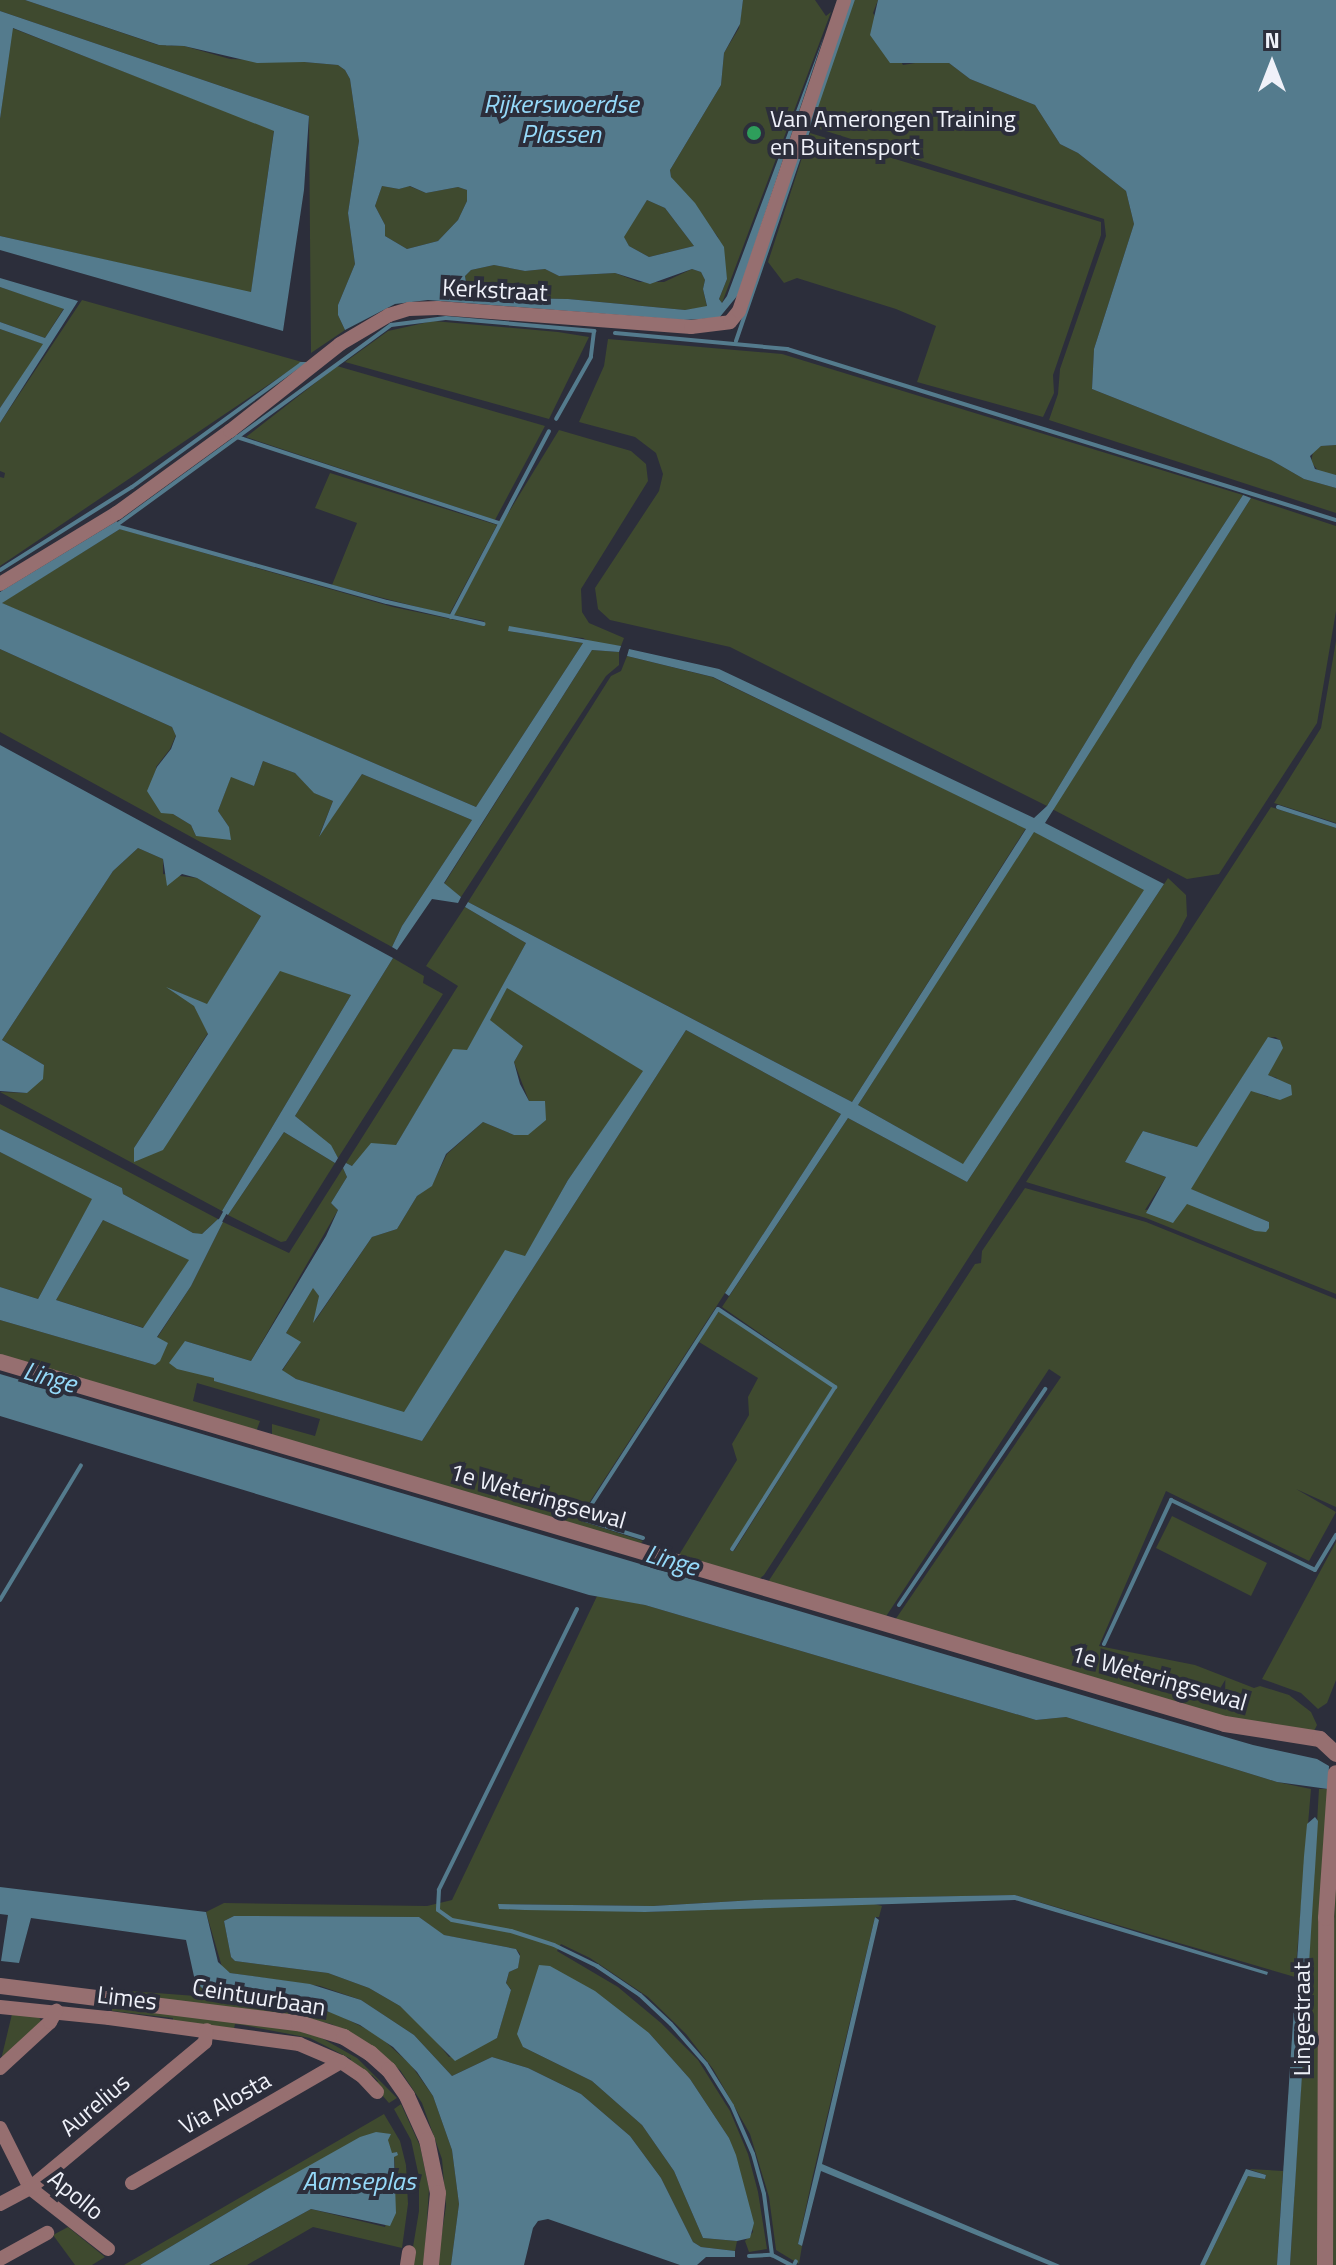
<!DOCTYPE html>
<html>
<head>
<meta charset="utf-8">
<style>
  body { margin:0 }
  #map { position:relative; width:1336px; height:2265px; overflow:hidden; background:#2c2e3b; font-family:"Titillium Web",sans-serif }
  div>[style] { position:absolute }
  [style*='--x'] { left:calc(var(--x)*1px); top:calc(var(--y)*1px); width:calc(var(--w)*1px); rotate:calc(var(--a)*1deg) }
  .green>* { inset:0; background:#3f4a2f }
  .water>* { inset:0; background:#547b8d }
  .stream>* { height:4px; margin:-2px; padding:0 2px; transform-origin:2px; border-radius:2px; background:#547b8d }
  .minor>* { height:14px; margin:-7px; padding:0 7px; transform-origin:7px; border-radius:7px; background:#966f70 }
  .tertiary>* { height:16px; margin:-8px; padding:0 8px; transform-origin:8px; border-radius:8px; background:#966f70 }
  .dots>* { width:22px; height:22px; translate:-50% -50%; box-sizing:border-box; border:4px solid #2c2e3b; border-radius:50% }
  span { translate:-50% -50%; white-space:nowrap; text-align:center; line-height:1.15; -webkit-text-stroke:8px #2c2e3b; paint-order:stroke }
  .poi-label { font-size:24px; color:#eff1f9 }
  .left { translate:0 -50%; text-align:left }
  .street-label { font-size:24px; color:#eff1f9 }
  .water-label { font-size:26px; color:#95d9f9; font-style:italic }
  .north { position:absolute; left:1232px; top:24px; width:80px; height:80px; -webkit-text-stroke:6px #2c2e3b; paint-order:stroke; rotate:0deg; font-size:22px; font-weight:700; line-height:32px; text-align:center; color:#eff1f9 }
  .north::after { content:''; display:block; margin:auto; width:28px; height:36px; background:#eff1f9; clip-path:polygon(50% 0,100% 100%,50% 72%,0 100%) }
</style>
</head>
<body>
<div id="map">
  <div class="green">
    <i style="clip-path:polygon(0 0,25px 0,158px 45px,184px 46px,230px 59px,304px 62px,338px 65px,345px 70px,350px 79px,359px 141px,348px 213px,355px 264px,338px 305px,338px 315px,345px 330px,311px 353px,309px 116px,0 11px)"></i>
    <i style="clip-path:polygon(743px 0,815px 0,826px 16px,831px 12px,722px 303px,719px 299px,727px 279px,718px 237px,671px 177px,670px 170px,721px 85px,724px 53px,739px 28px)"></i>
    <i style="clip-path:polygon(852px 0,878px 0,873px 13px,903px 65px,933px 60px,949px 63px,970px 79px,1035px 105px,1060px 144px,1078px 153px,1126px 191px,1134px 224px,1094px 349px,1092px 389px,1271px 460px,1304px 479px,1336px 488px,1336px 513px,1049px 420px,1058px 394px,1060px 369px,1106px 236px,1104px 219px,810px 126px)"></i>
    <i style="clip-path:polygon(12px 28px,274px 130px,251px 293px,0 236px,0 119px)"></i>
    <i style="clip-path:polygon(810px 133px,1101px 222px,1101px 235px,1053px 375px,1054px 393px,1043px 417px,917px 382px,936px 326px,896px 309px,797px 278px,784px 283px,768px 262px)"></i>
    <i style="clip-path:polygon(382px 186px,399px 189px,409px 186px,426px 193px,458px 187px,467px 190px,467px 201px,458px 220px,438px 241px,407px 249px,385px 236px,385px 225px,375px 206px)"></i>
    <i style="clip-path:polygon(647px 200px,665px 208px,694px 246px,649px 257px,629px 246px,623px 236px)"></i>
    <i style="clip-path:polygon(494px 265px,525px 271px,545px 269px,559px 276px,615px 273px,639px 282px,664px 282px,692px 269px,701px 272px,705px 280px,703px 289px,707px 307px,685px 310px,568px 299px,511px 298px,467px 288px,465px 276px,471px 270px)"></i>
    <i style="clip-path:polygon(0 287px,64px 308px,45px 338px,0 322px)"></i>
    <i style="clip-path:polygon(82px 300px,302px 362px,0 566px,0 477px,4px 478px,5px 473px,0 471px,0 423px)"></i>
    <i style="clip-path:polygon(433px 321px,558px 332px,589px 337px,549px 419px,345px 362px,388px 331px)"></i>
    <i style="clip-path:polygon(0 329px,44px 344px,0 408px)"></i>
    <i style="clip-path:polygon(608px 339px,782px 354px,1243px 495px,1135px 661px,1047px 806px,730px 647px,610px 620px,598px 609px,595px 588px,659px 491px,663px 474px,656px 453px,635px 437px,579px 422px,604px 366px)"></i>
    <i style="clip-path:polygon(337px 366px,545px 426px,495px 520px,246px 437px)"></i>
    <i style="clip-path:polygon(559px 430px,631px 451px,646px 464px,648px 481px,581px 589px,582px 612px,589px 623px,624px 638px,621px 646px,592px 643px,583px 638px,508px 631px,583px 643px,476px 807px,1px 603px,120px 529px,393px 607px,484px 626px,484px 621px,454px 615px,504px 520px)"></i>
    <i style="clip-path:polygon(1336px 445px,1336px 475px,1320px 473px,1311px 462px,1313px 452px,1321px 446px)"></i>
    <i style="clip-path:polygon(330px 473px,497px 525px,449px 615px,332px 585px,357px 523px,315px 508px)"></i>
    <i style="clip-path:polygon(1251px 498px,1336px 526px,1336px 611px,1317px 723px,1219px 874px,1187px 879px,1052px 809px)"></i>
    <i style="clip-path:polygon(1336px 641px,1336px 823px,1274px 803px,1321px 728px)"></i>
    <i style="clip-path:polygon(0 649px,172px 727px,176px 735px,170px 749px,156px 767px,173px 814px,191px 825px,196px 836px,229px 827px,218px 811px,231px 776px,254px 786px,263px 761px,295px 773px,315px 793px,333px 801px,319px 836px,362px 774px,472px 820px,402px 926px,392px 947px,0 732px)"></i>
    <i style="clip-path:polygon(592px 650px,619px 652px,619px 665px,606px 676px,461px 897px,444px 884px)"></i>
    <i style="clip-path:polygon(627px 656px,712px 677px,1026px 828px,852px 1102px,468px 902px,611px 676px,621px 671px)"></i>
    <i style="clip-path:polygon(evenodd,1271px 807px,1336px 828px,1336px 1294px,1146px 1218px,1026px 1182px,1271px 807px,1275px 1037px,1280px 1040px,1267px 1075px,1277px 1078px,1268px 1097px,1251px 1090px,1190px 1189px,1269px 1222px,1255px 1231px,1187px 1203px,1145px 1210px,1166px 1177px,1125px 1162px,1143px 1131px,1197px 1147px,1268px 1038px,1275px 1037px)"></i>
    <i style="clip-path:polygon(1033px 831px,1145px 890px,964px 1165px,858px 1105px)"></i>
    <i style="clip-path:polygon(138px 848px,163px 859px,163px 874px,197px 878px,261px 916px,207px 1005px,171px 989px,195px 1006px,208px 1033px,134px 1148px,243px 1026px,280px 970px,351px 995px,222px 1211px,0 1092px,27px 1093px,44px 1065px,2px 1040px,113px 871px)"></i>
    <i style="clip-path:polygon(1168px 878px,1186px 895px,1187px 916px,1178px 933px,764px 1575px,758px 1580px,679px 1555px,737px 1460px,732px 1444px,749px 1415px,748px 1397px,758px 1378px,699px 1342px,718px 1311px,833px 1387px,730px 1551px,734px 1551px,837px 1387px,722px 1307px,848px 1118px,967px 1182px)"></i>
    <i style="clip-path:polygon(465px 907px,526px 943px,467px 1051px,453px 1050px,396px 1145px,352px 1166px,346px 1163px,458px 986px,426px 966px)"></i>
    <i style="clip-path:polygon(393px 958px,424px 976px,423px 983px,443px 994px,338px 1158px,330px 1145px,295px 1116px)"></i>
    <i style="clip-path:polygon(507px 987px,644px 1071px,568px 1180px,525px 1257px,505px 1251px,404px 1413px,296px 1379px,282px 1371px,300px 1343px,286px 1333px,313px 1287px,319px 1296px,315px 1321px,372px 1237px,397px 1229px,417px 1196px,432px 1185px,447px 1154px,483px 1122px,514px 1135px,529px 1101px,514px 1062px,523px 1046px,489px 1020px)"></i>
    <i style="clip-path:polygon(686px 1030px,841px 1114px,578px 1520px,643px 1541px,640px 1544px,272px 1437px,272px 1424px,315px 1436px,320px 1419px,197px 1383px,193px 1401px,260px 1421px,256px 1432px,0 1355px,0 1320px,155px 1365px,162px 1355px,157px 1338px,191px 1286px,223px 1222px,289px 1253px,343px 1168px,347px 1177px,331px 1203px,338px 1210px,251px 1361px,185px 1341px,197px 1373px,215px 1378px,215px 1381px,422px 1441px)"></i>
    <i style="clip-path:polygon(0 1104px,218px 1219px,201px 1235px,193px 1233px,123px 1194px,122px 1188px,0 1129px)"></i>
    <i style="clip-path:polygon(284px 1132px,335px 1163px,286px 1241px,281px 1242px,228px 1215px)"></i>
    <i style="clip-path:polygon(0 1152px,93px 1198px,38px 1299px,0 1287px)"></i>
    <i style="clip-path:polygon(1025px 1188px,1146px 1222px,1336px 1299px,1336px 1507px,1296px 1489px,1336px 1512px,1309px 1561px,1166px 1491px,1099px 1646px,1195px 1665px,1254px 1688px,1260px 1686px,1289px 1695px,1311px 1712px,1317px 1725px,1314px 1731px,1255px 1727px,895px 1620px,1061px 1377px,1049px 1369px,885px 1618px,768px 1582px,975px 1264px,981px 1263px,982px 1251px)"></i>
    <i style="clip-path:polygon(103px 1220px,190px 1260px,144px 1328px,56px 1300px)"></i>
    <i style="clip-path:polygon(1172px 1516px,1267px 1563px,1251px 1596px,1156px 1548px)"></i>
    <i style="clip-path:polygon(1336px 1542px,1336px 1680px,1327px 1703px,1318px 1709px,1301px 1693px,1262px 1679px)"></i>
    <i style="clip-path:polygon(evenodd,598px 1594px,645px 1605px,1036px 1720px,1066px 1717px,1277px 1782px,1311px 1789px,1295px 1977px,1015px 1895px,756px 1900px,653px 1906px,498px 1904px,645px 1912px,870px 1903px,882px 1906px,879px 1917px,875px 1917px,813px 2175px,798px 2244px,802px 2246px,799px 2264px,776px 2250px,769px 2197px,750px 2134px,713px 2069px,686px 2034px,648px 1997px,590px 1958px,561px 1944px,557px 1951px,618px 1987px,661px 2023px,698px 2060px,730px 2111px,748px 2154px,758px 2192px,767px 2249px,749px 2252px,745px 2241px,753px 2232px,729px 2138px,690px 2079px,649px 2033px,523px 2047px,592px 2081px,642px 2125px,674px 2171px,703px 2238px,737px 2241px,735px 2251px,701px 2247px,693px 2242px,661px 2178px,630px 2136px,581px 2094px,528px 2068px,492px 2057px,452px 2076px,414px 2035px,361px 2000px,320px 1986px,230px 1973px,222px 1967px,206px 1912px,224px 1903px,427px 1906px,452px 1900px,598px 1594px,234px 1916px,419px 1917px,443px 1935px,516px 1949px,520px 1954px,518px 1968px,509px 1972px,506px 1984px,511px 1989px,497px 2038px,449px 2057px,428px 2031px,400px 2006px,369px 1988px,328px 1973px,235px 1961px,231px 1957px,224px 1921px,234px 1916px)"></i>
    <i style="clip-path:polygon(1319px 1789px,1328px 1789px,1321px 1895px,1318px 2265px,1290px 2265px)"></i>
    <i style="clip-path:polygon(1336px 1820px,1336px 2265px,1333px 2265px,1330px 2145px)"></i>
    <i style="clip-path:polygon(195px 1981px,206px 1992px,300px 2004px,337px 2014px,378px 2035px,411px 2065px,433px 2096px,452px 2150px,459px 2204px,451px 2265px,437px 2265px,446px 2206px,442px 2159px,422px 2103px,400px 2070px,350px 2033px,331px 2024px,302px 2017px,115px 1994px,116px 1990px,196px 1996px)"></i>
    <i style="clip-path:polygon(112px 2006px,280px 2026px,318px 2036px,357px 2058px,397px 2098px,389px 2103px,374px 2086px,378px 2081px,372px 2075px,369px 2078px,350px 2062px,351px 2059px,310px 2038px,243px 2025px,235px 2024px,234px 2029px,173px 2021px,173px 2018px,112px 2011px)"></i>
    <i style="clip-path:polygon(12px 2014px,39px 2017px,41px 2021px,0 2064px)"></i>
    <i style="clip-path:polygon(401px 2104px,420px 2146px,429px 2189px,424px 2265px,410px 2265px,419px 2211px,419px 2177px,411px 2140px,394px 2109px)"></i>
    <i style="clip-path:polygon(384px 2114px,400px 2141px,406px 2165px,408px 2204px,402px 2248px,313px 2227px,247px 2265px,210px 2265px,311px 2209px,385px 2227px,396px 2182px,394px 2156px,397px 2152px,264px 2191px,140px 2265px,124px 2265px)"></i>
    <i style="clip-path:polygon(1249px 2169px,1283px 2171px,1277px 2265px,1205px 2265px,1248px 2176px,1265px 2179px,1266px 2175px)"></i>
    <i style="clip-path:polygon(68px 2227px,105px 2257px,92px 2265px,75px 2265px,53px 2235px)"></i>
  </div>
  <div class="water">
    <i style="clip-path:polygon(evenodd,25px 0,743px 0,740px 24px,724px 53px,721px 85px,670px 170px,671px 177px,695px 203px,724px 247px,727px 279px,719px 299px,722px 303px,727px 296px,824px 36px,738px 295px,719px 318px,683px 320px,428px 300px,395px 304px,345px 330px,338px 315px,338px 305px,355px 264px,348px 213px,359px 141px,350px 79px,345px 70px,338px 65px,304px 62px,257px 63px,184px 46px,159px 45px,25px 0,382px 186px,399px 189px,410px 186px,426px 193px,458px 187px,467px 190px,467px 201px,458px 220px,438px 241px,407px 249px,385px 236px,385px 225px,375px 206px,382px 186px,25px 0,647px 200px,665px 208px,694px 246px,649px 257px,629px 246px,624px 237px,647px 200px,25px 0,494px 265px,525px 271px,545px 269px,559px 276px,615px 273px,650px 284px,692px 269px,701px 272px,705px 280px,703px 289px,707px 306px,685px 310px,568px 299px,511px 298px,467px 288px,465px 276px,471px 270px,494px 265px)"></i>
    <i style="clip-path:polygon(878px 0,1336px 0,1336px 445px,1321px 446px,1310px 456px,1315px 469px,1336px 475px,1336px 488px,1304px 479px,1271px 460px,1092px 389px,1094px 349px,1134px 224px,1126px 191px,1078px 153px,1060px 144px,1035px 105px,970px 79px,949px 63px,890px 63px,870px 35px)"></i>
    <i style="clip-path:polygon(0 11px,309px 116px,304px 190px,283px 331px,0 250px,0 236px,251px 292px,274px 131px,13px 28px,0 119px)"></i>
    <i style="clip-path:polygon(0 278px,78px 301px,0 423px,0 408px,43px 344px,0 329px,0 322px,45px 338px,64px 309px,0 287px)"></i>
    <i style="clip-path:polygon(evenodd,1243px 495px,1251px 498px,1045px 823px,1164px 884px,967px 1182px,848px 1118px,729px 1296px,725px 1293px,841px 1114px,686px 1030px,422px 1441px,214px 1381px,214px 1378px,177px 1369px,169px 1363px,185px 1341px,251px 1361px,326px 1236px,338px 1210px,331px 1203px,347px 1177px,343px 1168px,346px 1163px,352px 1166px,371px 1143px,396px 1145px,453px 1049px,467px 1050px,526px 943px,465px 907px,468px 902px,852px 1102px,1026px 829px,713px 677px,627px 656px,629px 649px,719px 669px,1034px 818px,1047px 806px,1135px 661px,1243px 495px,1034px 832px,1144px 890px,963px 1164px,858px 1105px,1034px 832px,1243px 495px,507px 988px,643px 1071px,568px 1180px,525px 1256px,505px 1250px,404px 1412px,296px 1379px,282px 1370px,301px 1342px,286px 1333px,313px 1288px,319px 1296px,313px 1323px,372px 1237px,397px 1229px,417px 1196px,432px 1186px,446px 1154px,483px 1122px,514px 1135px,528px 1135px,546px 1120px,545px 1101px,529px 1101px,520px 1084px,514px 1062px,523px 1046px,490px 1020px,507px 988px)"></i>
    <i style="clip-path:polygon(117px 521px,120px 529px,2px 603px,476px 807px,583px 643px,508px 631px,509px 626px,621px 646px,619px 652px,592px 650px,444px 883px,461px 897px,458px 903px,432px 899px,397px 950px,392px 947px,402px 926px,472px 820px,362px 774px,319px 837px,333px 801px,314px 793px,295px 773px,263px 761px,254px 786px,231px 777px,218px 811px,229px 827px,231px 840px,196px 836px,191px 825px,173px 814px,161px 813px,147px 791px,157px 767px,171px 749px,176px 736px,172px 727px,0 649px,0 592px)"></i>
    <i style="clip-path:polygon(0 745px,393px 958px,295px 1116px,331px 1145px,338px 1158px,335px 1163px,284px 1132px,228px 1215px,222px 1211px,351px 995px,280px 971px,163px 1150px,134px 1162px,134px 1148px,208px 1034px,194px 1006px,166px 987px,207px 1004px,261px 916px,197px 878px,182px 874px,167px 886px,163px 859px,138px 848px,113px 871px,2px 1040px,44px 1065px,43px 1079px,27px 1093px,0 1091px)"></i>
    <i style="clip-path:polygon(1268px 1037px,1280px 1040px,1283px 1048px,1268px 1075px,1291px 1085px,1292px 1095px,1280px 1100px,1251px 1091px,1191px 1189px,1269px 1222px,1269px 1228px,1266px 1232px,1255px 1231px,1187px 1204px,1173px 1223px,1146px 1213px,1166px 1177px,1125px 1162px,1137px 1141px,1143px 1131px,1197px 1147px)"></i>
    <i style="clip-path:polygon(evenodd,0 1129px,122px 1188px,123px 1194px,193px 1233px,202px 1234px,218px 1219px,223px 1222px,191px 1286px,157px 1337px,168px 1343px,160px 1361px,155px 1365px,0 1320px,0 1287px,38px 1299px,92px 1199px,0 1152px,0 1129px,103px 1220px,189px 1260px,143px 1328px,56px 1300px,103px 1220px)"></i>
    <i style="clip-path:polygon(0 1374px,1129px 1709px,1253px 1745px,1317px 1759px,1329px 1766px,1328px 1789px,1277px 1782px,1066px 1717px,1036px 1720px,645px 1605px,589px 1595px,0 1416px)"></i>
    <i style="clip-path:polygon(1315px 1817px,1318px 1821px,1290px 2265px,1277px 2265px,1304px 1856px,1307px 1824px)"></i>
    <i style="clip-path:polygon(0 1887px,206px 1912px,218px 1962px,230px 1973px,310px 1984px,361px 2000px,414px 2035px,452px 2076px,492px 2057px,528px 2068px,581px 2094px,630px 2136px,661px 2178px,693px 2242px,701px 2247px,735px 2251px,735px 2257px,706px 2257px,697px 2265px,680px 2265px,548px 2219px,538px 2221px,533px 2228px,524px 2265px,451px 2265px,459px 2204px,452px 2150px,433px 2096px,417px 2072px,393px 2047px,360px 2025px,322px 2009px,206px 1992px,195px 1981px,186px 1940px,31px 1918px,19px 1963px,1px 1961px,8px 1915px,0 1914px)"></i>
    <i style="clip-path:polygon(1015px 1895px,1268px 1972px,1267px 1975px,1015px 1900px,645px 1912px,525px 1910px,499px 1909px,498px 1904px,653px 1906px,755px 1900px)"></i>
    <i style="clip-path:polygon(234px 1916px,419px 1917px,444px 1935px,516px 1949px,520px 1956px,518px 1968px,509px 1972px,506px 1983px,511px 1990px,497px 2038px,455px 2061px,400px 2006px,369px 1988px,328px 1973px,235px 1961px,231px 1957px,224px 1921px)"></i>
    <i style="clip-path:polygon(875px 1917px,879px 1920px,822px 2164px,1060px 2265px,1049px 2265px,821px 2171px,802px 2246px,798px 2244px)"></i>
    <i style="clip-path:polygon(539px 1965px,550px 1966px,595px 1991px,649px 2033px,690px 2079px,729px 2138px,736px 2155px,754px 2223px,750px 2238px,737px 2241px,703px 2238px,674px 2171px,642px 2125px,592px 2081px,523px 2047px,517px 2034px)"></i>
    <i style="clip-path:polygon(376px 2132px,391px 2134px,388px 2140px,392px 2153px,397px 2152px,398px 2155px,394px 2157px,396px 2213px,390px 2226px,311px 2209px,209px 2265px,140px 2265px,264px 2191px,360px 2137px)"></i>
    <i style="clip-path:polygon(1246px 2169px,1266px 2175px,1265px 2179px,1248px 2176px,1205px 2265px,1200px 2265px)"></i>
  </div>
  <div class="stream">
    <i style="--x:615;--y:333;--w:173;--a:5.3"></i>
    <i style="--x:787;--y:349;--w:575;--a:17.3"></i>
    <i style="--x:736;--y:341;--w:361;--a:-71.1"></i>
    <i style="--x:237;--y:437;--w:276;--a:18.2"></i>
    <i style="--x:116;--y:526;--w:281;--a:15.7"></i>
    <i style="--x:387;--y:602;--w:99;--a:12.8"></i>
    <i style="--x:114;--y:527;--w:343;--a:-36.1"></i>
    <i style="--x:391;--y:325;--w:55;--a:-7.3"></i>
    <i style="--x:446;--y:318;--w:149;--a:5"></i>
    <i style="--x:594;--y:331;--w:26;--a:97"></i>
    <i style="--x:591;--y:357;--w:71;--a:119.4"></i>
    <i style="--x:0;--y:570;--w:156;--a:-32.2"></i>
    <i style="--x:132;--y:487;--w:209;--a:-36"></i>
    <i style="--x:301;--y:364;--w:5;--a:0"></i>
    <i style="--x:451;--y:617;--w:210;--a:-62.2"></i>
    <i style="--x:1278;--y:807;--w:61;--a:18.1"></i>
    <i style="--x:218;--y:1225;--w:18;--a:-61"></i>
    <i style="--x:643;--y:1538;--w:64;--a:-162.7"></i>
    <i style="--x:582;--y:1519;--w:250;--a:-57.1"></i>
    <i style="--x:718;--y:1309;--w:141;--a:33.7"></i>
    <i style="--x:835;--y:1387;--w:192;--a:122.4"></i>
    <i style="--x:0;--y:1600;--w:157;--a:-59"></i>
    <i style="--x:899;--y:1605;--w:261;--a:-55.9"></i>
    <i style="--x:577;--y:1609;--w:313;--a:116.2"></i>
    <i style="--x:439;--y:1890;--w:20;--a:93"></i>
    <i style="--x:438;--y:1910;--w:17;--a:36"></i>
    <i style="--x:452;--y:1920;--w:60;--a:10.6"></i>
    <i style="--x:511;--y:1931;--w:45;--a:18"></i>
    <i style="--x:554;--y:1945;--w:48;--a:26"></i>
    <i style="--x:597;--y:1966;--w:52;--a:34"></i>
    <i style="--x:640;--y:1995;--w:42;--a:43.1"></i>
    <i style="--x:671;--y:2024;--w:53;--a:48.8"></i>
    <i style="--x:706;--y:2064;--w:49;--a:58.2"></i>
    <i style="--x:732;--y:2106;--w:52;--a:66.4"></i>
    <i style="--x:753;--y:2154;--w:41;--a:74.6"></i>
    <i style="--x:764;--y:2194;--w:62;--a:82.5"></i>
    <i style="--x:772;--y:2255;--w:21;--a:28"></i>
    <i style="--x:1104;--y:1644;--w:159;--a:-65"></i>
    <i style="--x:1171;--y:1500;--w:160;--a:25.9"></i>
    <i style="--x:1315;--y:1570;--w:41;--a:-59"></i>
    <i style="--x:749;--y:2256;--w:22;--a:-3"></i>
    <i style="--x:794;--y:2265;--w:4;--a:-63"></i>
  </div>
  <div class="minor">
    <i style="--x:0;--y:584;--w:137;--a:-31.3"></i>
    <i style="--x:117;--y:513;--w:140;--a:-36"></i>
    <i style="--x:230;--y:431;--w:140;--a:-38.3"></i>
    <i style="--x:340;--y:344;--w:57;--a:-30.6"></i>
    <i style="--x:389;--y:315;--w:21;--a:-17"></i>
    <i style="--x:409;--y:309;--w:29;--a:-2"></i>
    <i style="--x:438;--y:308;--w:254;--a:4.3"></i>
    <i style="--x:691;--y:327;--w:39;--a:-7"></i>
    <i style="--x:730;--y:322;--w:14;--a:-51"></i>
    <i style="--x:739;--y:311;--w:328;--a:-71.3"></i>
    <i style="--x:0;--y:2007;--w:110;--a:5.8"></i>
    <i style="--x:109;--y:2018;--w:192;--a:7.8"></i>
    <i style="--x:299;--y:2044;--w:46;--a:23.2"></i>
    <i style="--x:341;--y:2062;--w:25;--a:34"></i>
    <i style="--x:362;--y:2076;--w:22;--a:47"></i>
    <i style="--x:0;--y:2068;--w:68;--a:-42.6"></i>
    <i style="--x:50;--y:2022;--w:13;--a:-61"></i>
    <i style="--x:0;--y:2128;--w:67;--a:63.4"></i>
    <i style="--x:30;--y:2188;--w:99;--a:38"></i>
    <i style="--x:132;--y:2183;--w:241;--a:-30.1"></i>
    <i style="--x:0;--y:2204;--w:34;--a:-28"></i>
    <i style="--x:30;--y:2188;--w:228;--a:-39.8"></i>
    <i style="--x:205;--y:2042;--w:12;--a:-81"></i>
    <i style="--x:0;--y:2259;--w:54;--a:-29"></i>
    <i style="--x:407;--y:2265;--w:13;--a:-81"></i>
  </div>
  <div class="tertiary">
    <i style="--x:0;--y:1362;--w:1277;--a:16.46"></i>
    <i style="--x:1225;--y:1724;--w:96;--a:9"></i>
    <i style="--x:1320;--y:1739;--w:22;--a:43"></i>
    <i style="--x:0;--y:1986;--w:301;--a:7.1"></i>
    <i style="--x:299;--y:2023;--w:47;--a:17.3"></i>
    <i style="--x:344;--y:2037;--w:31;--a:32"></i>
    <i style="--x:370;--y:2053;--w:25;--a:42"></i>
    <i style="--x:389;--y:2070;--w:32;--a:55"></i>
    <i style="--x:407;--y:2096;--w:48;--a:65.6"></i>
    <i style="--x:427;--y:2140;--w:54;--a:78.3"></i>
    <i style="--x:438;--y:2193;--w:72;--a:95.6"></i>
    <i style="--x:1325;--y:2265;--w:347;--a:-89.8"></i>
    <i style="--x:1326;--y:1918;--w:145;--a:-86.1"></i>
  </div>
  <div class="dots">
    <i style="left:754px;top:133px;background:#2e9e5b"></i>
  </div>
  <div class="poi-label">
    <span class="left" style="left:770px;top:133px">Van Amerongen Training<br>en Buitensport</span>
  </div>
  <div class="street-label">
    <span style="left:495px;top:290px;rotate:3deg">Kerkstraat</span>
    <span style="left:538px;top:1496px;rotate:16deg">1e Weteringsewal</span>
    <span style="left:1159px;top:1678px;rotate:16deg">1e Weteringsewal</span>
    <span style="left:259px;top:1997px;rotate:9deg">Ceintuurbaan</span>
    <span style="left:127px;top:1998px;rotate:7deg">Limes</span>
    <span style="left:1302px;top:2019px;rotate:-90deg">Lingestraat</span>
    <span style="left:225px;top:2103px;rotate:-30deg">Via Alosta</span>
    <span style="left:95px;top:2105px;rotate:-40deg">Aurelius</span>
    <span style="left:76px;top:2195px;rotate:39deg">Apollo</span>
  </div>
  <div class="water-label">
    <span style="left:561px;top:119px">Rijkerswoerdse<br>Plassen</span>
    <span style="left:50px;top:1377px;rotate:16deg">Linge</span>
    <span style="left:672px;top:1560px;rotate:16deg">Linge</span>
    <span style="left:359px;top:2181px">Aamseplas</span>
  </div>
  <div class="north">N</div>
</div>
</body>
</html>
